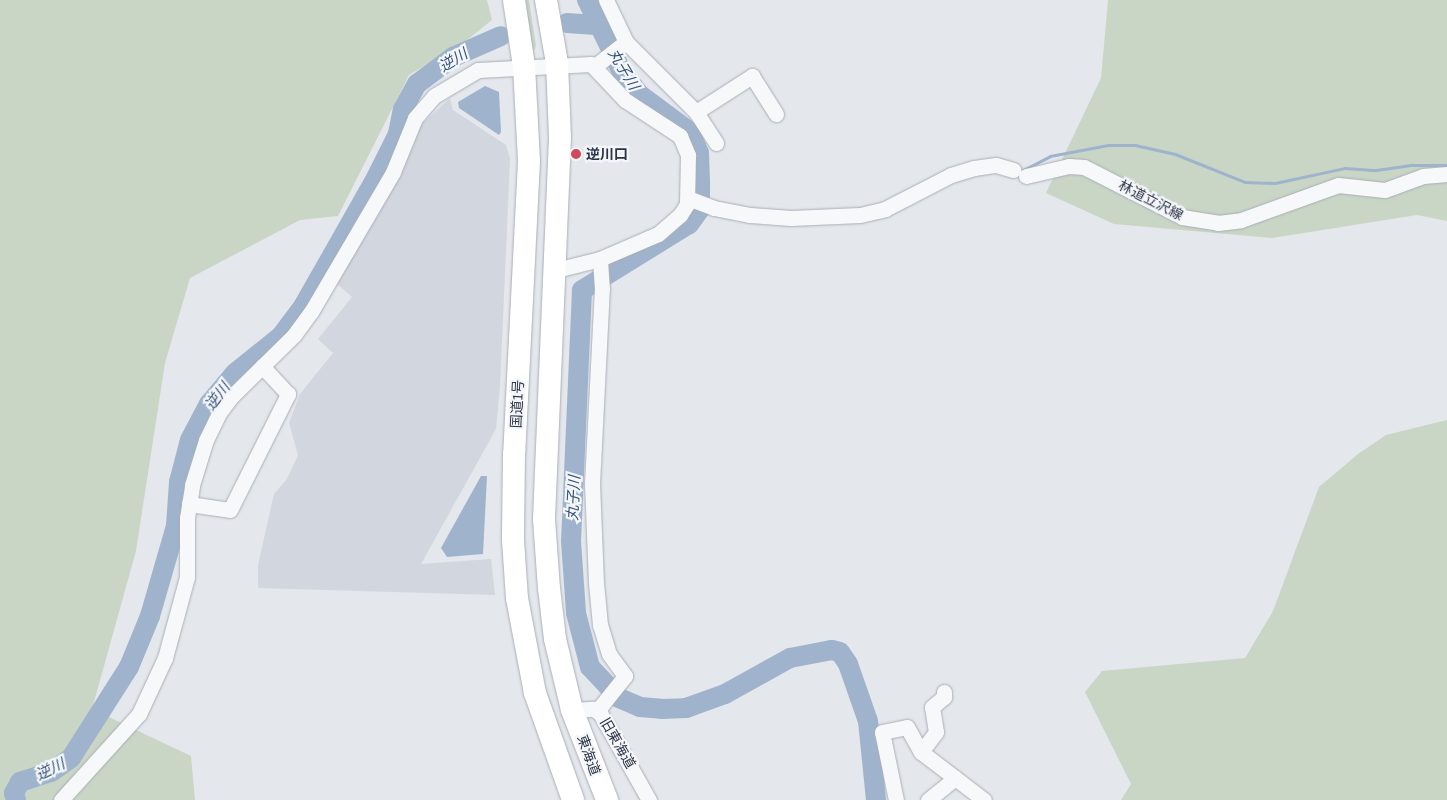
<!DOCTYPE html>
<html>
<head>
<meta charset="utf-8">
<style>
  body { margin:0 }
  #map { position:relative; width:1447px; height:800px; overflow:hidden; background:#e4e7ec; font-family:"Archivo Narrow","Noto Sans JP",sans-serif }
  div>[style] { position:absolute }
  [style*='--x'] { left:calc(var(--x)*1px); top:calc(var(--y)*1px); width:calc(var(--w)*1px); rotate:calc(var(--a)*1deg) }
  .built>* { inset:0; background:#d2d6de }
  .green>* { inset:0; background:#c9d6c5 }
  .water>* { inset:0; background:#9fb4cc }
  .stream>* { height:3px; margin:-1.5px; padding:0 1.5px; transform-origin:1.5px; border-radius:1.5px; background:#9fb4cc }
  .river>* { height:20px; margin:-10px; padding:0 10px; transform-origin:10px; border-radius:10px; background:#9fb4cc }
  .roads { filter:drop-shadow(0 0 1px #a9aeb7) drop-shadow(0 0 1px #a9aeb7) }
  .minor>* { height:15px; margin:-7.5px; padding:0 7.5px; transform-origin:7.5px; border-radius:7.5px; background:#f7f8fa }
  .highway>* { height:22px; margin:-11px; padding:0 11px; transform-origin:11px; border-radius:11px; background:#fff }
  .dots>* { width:14px; height:14px; translate:-50% -50%; box-sizing:border-box; border:2px solid #f4f6f9; border-radius:50% }
  span { translate:-50% -50%; white-space:nowrap; text-align:center; line-height:1.15; -webkit-text-stroke:4.5px #f4f6f9; paint-order:stroke }
  .poi-label { font-size:14px; color:#2b3445; font-weight:700 }
  .left { translate:0 -50%; text-align:left }
  .street-label { font-size:14px; color:#2b3445 }
  .water-label { font-size:15px; color:#34527a; font-style:italic }
</style>
</head>
<body>
<div id="map">
  <div class="built">
    <i style="clip-path:polygon(450px 98px,453px 110px,506px 145px,510px 159px,500px 387px,496px 429px,421px 564px,491px 559px,495px 595px,258px 588px,258px 565px,274px 494px,287px 479px,298px 455px,289px 423px,300px 394px,333px 353px,318px 339px,352px 297px,335px 282px,400px 174px,420px 126px)"></i>
  </div>
  <div class="green">
    <i style="clip-path:polygon(0 0,487px 0,492px 20px,467px 40px,409px 75px,338px 216px,300px 220px,190px 278px,165px 363px,136px 551px,92px 709px,191px 756px,195px 800px,0 800px)"></i>
    <i style="clip-path:polygon(522px 0,529px 0,536px 46px,534px 51px)"></i>
    <i style="clip-path:polygon(1108px 0,1447px 0,1447px 221px,1417px 215px,1272px 238px,1114px 224px,1046px 193px,1101px 78px)"></i>
    <i style="clip-path:polygon(1447px 420px,1447px 800px,1121px 800px,1131px 784px,1085px 692px,1102px 671px,1245px 658px,1273px 611px,1319px 487px,1358px 454px,1386px 435px)"></i>
  </div>
  <div class="water">
    <i style="clip-path:polygon(485px 86px,499px 92px,501px 132px,499px 135px,459px 108px,458px 102px)"></i>
    <i style="clip-path:polygon(481px 476px,487px 476px,483px 554px,447px 557px,441px 548px)"></i>
  </div>
  <div class="stream">
    <i style="--x:1023;--y:170;--w:30;--a:-27"></i>
    <i style="--x:1050;--y:156;--w:59;--a:-10.7"></i>
    <i style="--x:1108;--y:145;--w:27;--a:0"></i>
    <i style="--x:1135;--y:145;--w:41;--a:12.7"></i>
    <i style="--x:1175;--y:154;--w:75;--a:21.8"></i>
    <i style="--x:1245;--y:182;--w:30;--a:2"></i>
    <i style="--x:1275;--y:183;--w:72;--a:-12.1"></i>
    <i style="--x:1345;--y:168;--w:31;--a:4"></i>
    <i style="--x:1376;--y:170;--w:37;--a:-8"></i>
    <i style="--x:1413;--y:165;--w:34;--a:0"></i>
  </div>
  <div class="river">
    <i style="--x:587;--y:0;--w:80;--a:64.1"></i>
    <i style="--x:622;--y:72;--w:28;--a:52"></i>
    <i style="--x:639;--y:94;--w:64;--a:36.7"></i>
    <i style="--x:690;--y:132;--w:23;--a:67"></i>
    <i style="--x:699;--y:153;--w:28;--a:88"></i>
    <i style="--x:700;--y:181;--w:28;--a:90"></i>
    <i style="--x:700;--y:209;--w:19;--a:126"></i>
    <i style="--x:689;--y:224;--w:126;--a:148.3"></i>
    <i style="--x:582;--y:290;--w:251;--a:92.5"></i>
    <i style="--x:571;--y:541;--w:72;--a:86"></i>
    <i style="--x:576;--y:613;--w:56;--a:75.5"></i>
    <i style="--x:590;--y:667;--w:42;--a:46.9"></i>
    <i style="--x:619;--y:698;--w:23;--a:23"></i>
    <i style="--x:640;--y:707;--w:21;--a:5"></i>
    <i style="--x:661;--y:709;--w:25;--a:-2"></i>
    <i style="--x:686;--y:708;--w:41;--a:-19.7"></i>
    <i style="--x:725;--y:694;--w:74;--a:-29"></i>
    <i style="--x:790;--y:658;--w:43;--a:-10.8"></i>
    <i style="--x:832;--y:650;--w:8;--a:14"></i>
    <i style="--x:840;--y:652;--w:14;--a:56"></i>
    <i style="--x:848;--y:664;--w:60;--a:70.7"></i>
    <i style="--x:868;--y:721;--w:79;--a:84.2"></i>
    <i style="--x:567;--y:23;--w:32;--a:4"></i>
    <i style="--x:16;--y:800;--w:7;--a:-106"></i>
    <i style="--x:14;--y:793;--w:13;--a:-61"></i>
    <i style="--x:20;--y:782;--w:33;--a:-18"></i>
    <i style="--x:51;--y:772;--w:24;--a:-35"></i>
    <i style="--x:71;--y:758;--w:108;--a:-57.5"></i>
    <i style="--x:129;--y:667;--w:55;--a:-67.6"></i>
    <i style="--x:150;--y:616;--w:94;--a:-73.9"></i>
    <i style="--x:176;--y:526;--w:44;--a:-86.1"></i>
    <i style="--x:179;--y:482;--w:43;--a:-75.3"></i>
    <i style="--x:190;--y:440;--w:41;--a:-62.2"></i>
    <i style="--x:209;--y:404;--w:40;--a:-50"></i>
    <i style="--x:235;--y:373;--w:59;--a:-38.8"></i>
    <i style="--x:281;--y:336;--w:39;--a:-53"></i>
    <i style="--x:304;--y:305;--w:142;--a:-60.4"></i>
    <i style="--x:374;--y:182;--w:54;--a:-63.4"></i>
    <i style="--x:398;--y:134;--w:25;--a:-79"></i>
    <i style="--x:403;--y:109;--w:29;--a:-61"></i>
    <i style="--x:417;--y:84;--w:45;--a:-36.9"></i>
    <i style="--x:453;--y:57;--w:52;--a:-23.6"></i>
  </div>
  <div class="roads">
    <div class="minor">
      <i style="--x:606;--y:0;--w:47;--a:64.5"></i>
      <i style="--x:626;--y:42;--w:99;--a:45"></i>
      <i style="--x:696;--y:112;--w:37;--a:57"></i>
      <i style="--x:595;--y:66;--w:39;--a:-38"></i>
      <i style="--x:696;--y:112;--w:67;--a:-32.7"></i>
      <i style="--x:752;--y:76;--w:45;--a:57.7"></i>
      <i style="--x:1026;--y:176;--w:44;--a:-13.1"></i>
      <i style="--x:1069;--y:166;--w:15;--a:4"></i>
      <i style="--x:1084;--y:167;--w:110;--a:27"></i>
      <i style="--x:1182;--y:217;--w:36;--a:9"></i>
      <i style="--x:1218;--y:223;--w:23;--a:-7"></i>
      <i style="--x:1241;--y:220;--w:103;--a:-19.8"></i>
      <i style="--x:1338;--y:185;--w:47;--a:6.1"></i>
      <i style="--x:1385;--y:190;--w:40;--a:-20.2"></i>
      <i style="--x:1423;--y:176;--w:24;--a:-5"></i>
      <i style="--x:688;--y:198;--w:28;--a:21"></i>
      <i style="--x:714;--y:208;--w:37;--a:11"></i>
      <i style="--x:750;--y:215;--w:41;--a:4.2"></i>
      <i style="--x:791;--y:218;--w:69;--a:-2.5"></i>
      <i style="--x:860;--y:215;--w:26;--a:-13"></i>
      <i style="--x:885;--y:209;--w:74;--a:-27.3"></i>
      <i style="--x:951;--y:175;--w:24;--a:-17"></i>
      <i style="--x:974;--y:168;--w:22;--a:-8"></i>
      <i style="--x:996;--y:165;--w:18;--a:16"></i>
      <i style="--x:189;--y:504;--w:41;--a:8.3"></i>
      <i style="--x:230;--y:510;--w:130;--a:-63.4"></i>
      <i style="--x:288;--y:394;--w:38;--a:-133"></i>
      <i style="--x:572;--y:710;--w:22;--a:-3"></i>
      <i style="--x:594;--y:709;--w:7;--a:34"></i>
      <i style="--x:600;--y:713;--w:100;--a:60.6"></i>
      <i style="--x:597;--y:711;--w:45;--a:-51.3"></i>
      <i style="--x:625;--y:676;--w:27;--a:-126"></i>
      <i style="--x:609;--y:654;--w:30;--a:-107"></i>
      <i style="--x:600;--y:625;--w:42;--a:-95.4"></i>
      <i style="--x:596;--y:583;--w:99;--a:-92.3"></i>
      <i style="--x:592;--y:484;--w:195;--a:-87.1"></i>
      <i style="--x:602;--y:289;--w:30;--a:-94"></i>
      <i style="--x:921;--y:752;--w:25;--a:-53"></i>
      <i style="--x:936;--y:732;--w:25;--a:-99"></i>
      <i style="--x:932;--y:707;--w:16;--a:-40"></i>
      <i style="--x:944;--y:697;--w:5;--a:-90"></i>
      <i style="--x:61;--y:800;--w:116;--a:-47.8"></i>
      <i style="--x:139;--y:714;--w:62;--a:-65.1"></i>
      <i style="--x:165;--y:658;--w:84;--a:-74.8"></i>
      <i style="--x:187;--y:577;--w:59;--a:-90"></i>
      <i style="--x:187;--y:518;--w:33;--a:-81"></i>
      <i style="--x:192;--y:485;--w:47;--a:-72.7"></i>
      <i style="--x:206;--y:440;--w:30;--a:-64"></i>
      <i style="--x:219;--y:413;--w:21;--a:-53"></i>
      <i style="--x:232;--y:396;--w:87;--a:-44.5"></i>
      <i style="--x:294;--y:335;--w:29;--a:-54"></i>
      <i style="--x:311;--y:312;--w:162;--a:-59.6"></i>
      <i style="--x:393;--y:172;--w:58;--a:-67.8"></i>
      <i style="--x:415;--y:118;--w:29;--a:-49"></i>
      <i style="--x:434;--y:96;--w:51;--a:-30.6"></i>
      <i style="--x:478;--y:70;--w:113;--a:-3"></i>
      <i style="--x:591;--y:64;--w:50;--a:46.6"></i>
      <i style="--x:625;--y:100;--w:66;--a:33.2"></i>
      <i style="--x:680;--y:136;--w:21;--a:67"></i>
      <i style="--x:688;--y:155;--w:49;--a:91.2"></i>
      <i style="--x:687;--y:204;--w:13;--a:122"></i>
      <i style="--x:680;--y:215;--w:29;--a:139"></i>
      <i style="--x:658;--y:234;--w:63;--a:156.7"></i>
      <i style="--x:600;--y:259;--w:45;--a:166"></i>
      <i style="--x:896;--y:800;--w:69;--a:-101.6"></i>
      <i style="--x:882;--y:732;--w:25;--a:-11"></i>
      <i style="--x:907;--y:727;--w:29;--a:61"></i>
      <i style="--x:921;--y:752;--w:79;--a:37.3"></i>
      <i style="--x:928;--y:800;--w:35;--a:-39"></i>
    </div>
    <div class="highway">
      <i style="--x:514;--y:0;--w:67;--a:81.4"></i>
      <i style="--x:524;--y:66;--w:95;--a:87"></i>
      <i style="--x:529;--y:161;--w:293;--a:92.9"></i>
      <i style="--x:514;--y:454;--w:86;--a:90.7"></i>
      <i style="--x:513;--y:540;--w:58;--a:86.1"></i>
      <i style="--x:517;--y:598;--w:97;--a:79.3"></i>
      <i style="--x:535;--y:693;--w:114;--a:70.4"></i>
      <i style="--x:546;--y:0;--w:64;--a:80.1"></i>
      <i style="--x:557;--y:63;--w:74;--a:87.7"></i>
      <i style="--x:560;--y:137;--w:382;--a:92.4"></i>
      <i style="--x:544;--y:519;--w:69;--a:85.9"></i>
      <i style="--x:549;--y:588;--w:51;--a:83.3"></i>
      <i style="--x:555;--y:639;--w:73;--a:76.5"></i>
      <i style="--x:572;--y:710;--w:97;--a:68.7"></i>
    </div>
  </div>
  <div class="dots">
    <i style="left:576px;top:154px;background:#d1495b"></i>
  </div>
  <div class="poi-label">
    <span class="left" style="left:586px;top:154px">逆川口</span>
  </div>
  <div class="street-label">
    <span style="left:1151px;top:200px;rotate:27deg">林道立沢線</span>
    <span style="left:517px;top:404px;rotate:-87deg">国道1号</span>
    <span style="left:618px;top:743px;rotate:60deg">旧東海道</span>
    <span style="left:589px;top:755px;rotate:70deg">東海道</span>
  </div>
  <div class="water-label">
    <span style="left:453px;top:60px;rotate:-31deg">逆川</span>
    <span style="left:624px;top:69px;rotate:59deg">丸子川</span>
    <span style="left:217px;top:396px;rotate:-53deg">逆川</span>
    <span style="left:573px;top:498px;rotate:-87deg">丸子川</span>
    <span style="left:50px;top:769px;rotate:-26deg">逆川</span>
  </div>
</div>
</body>
</html>
